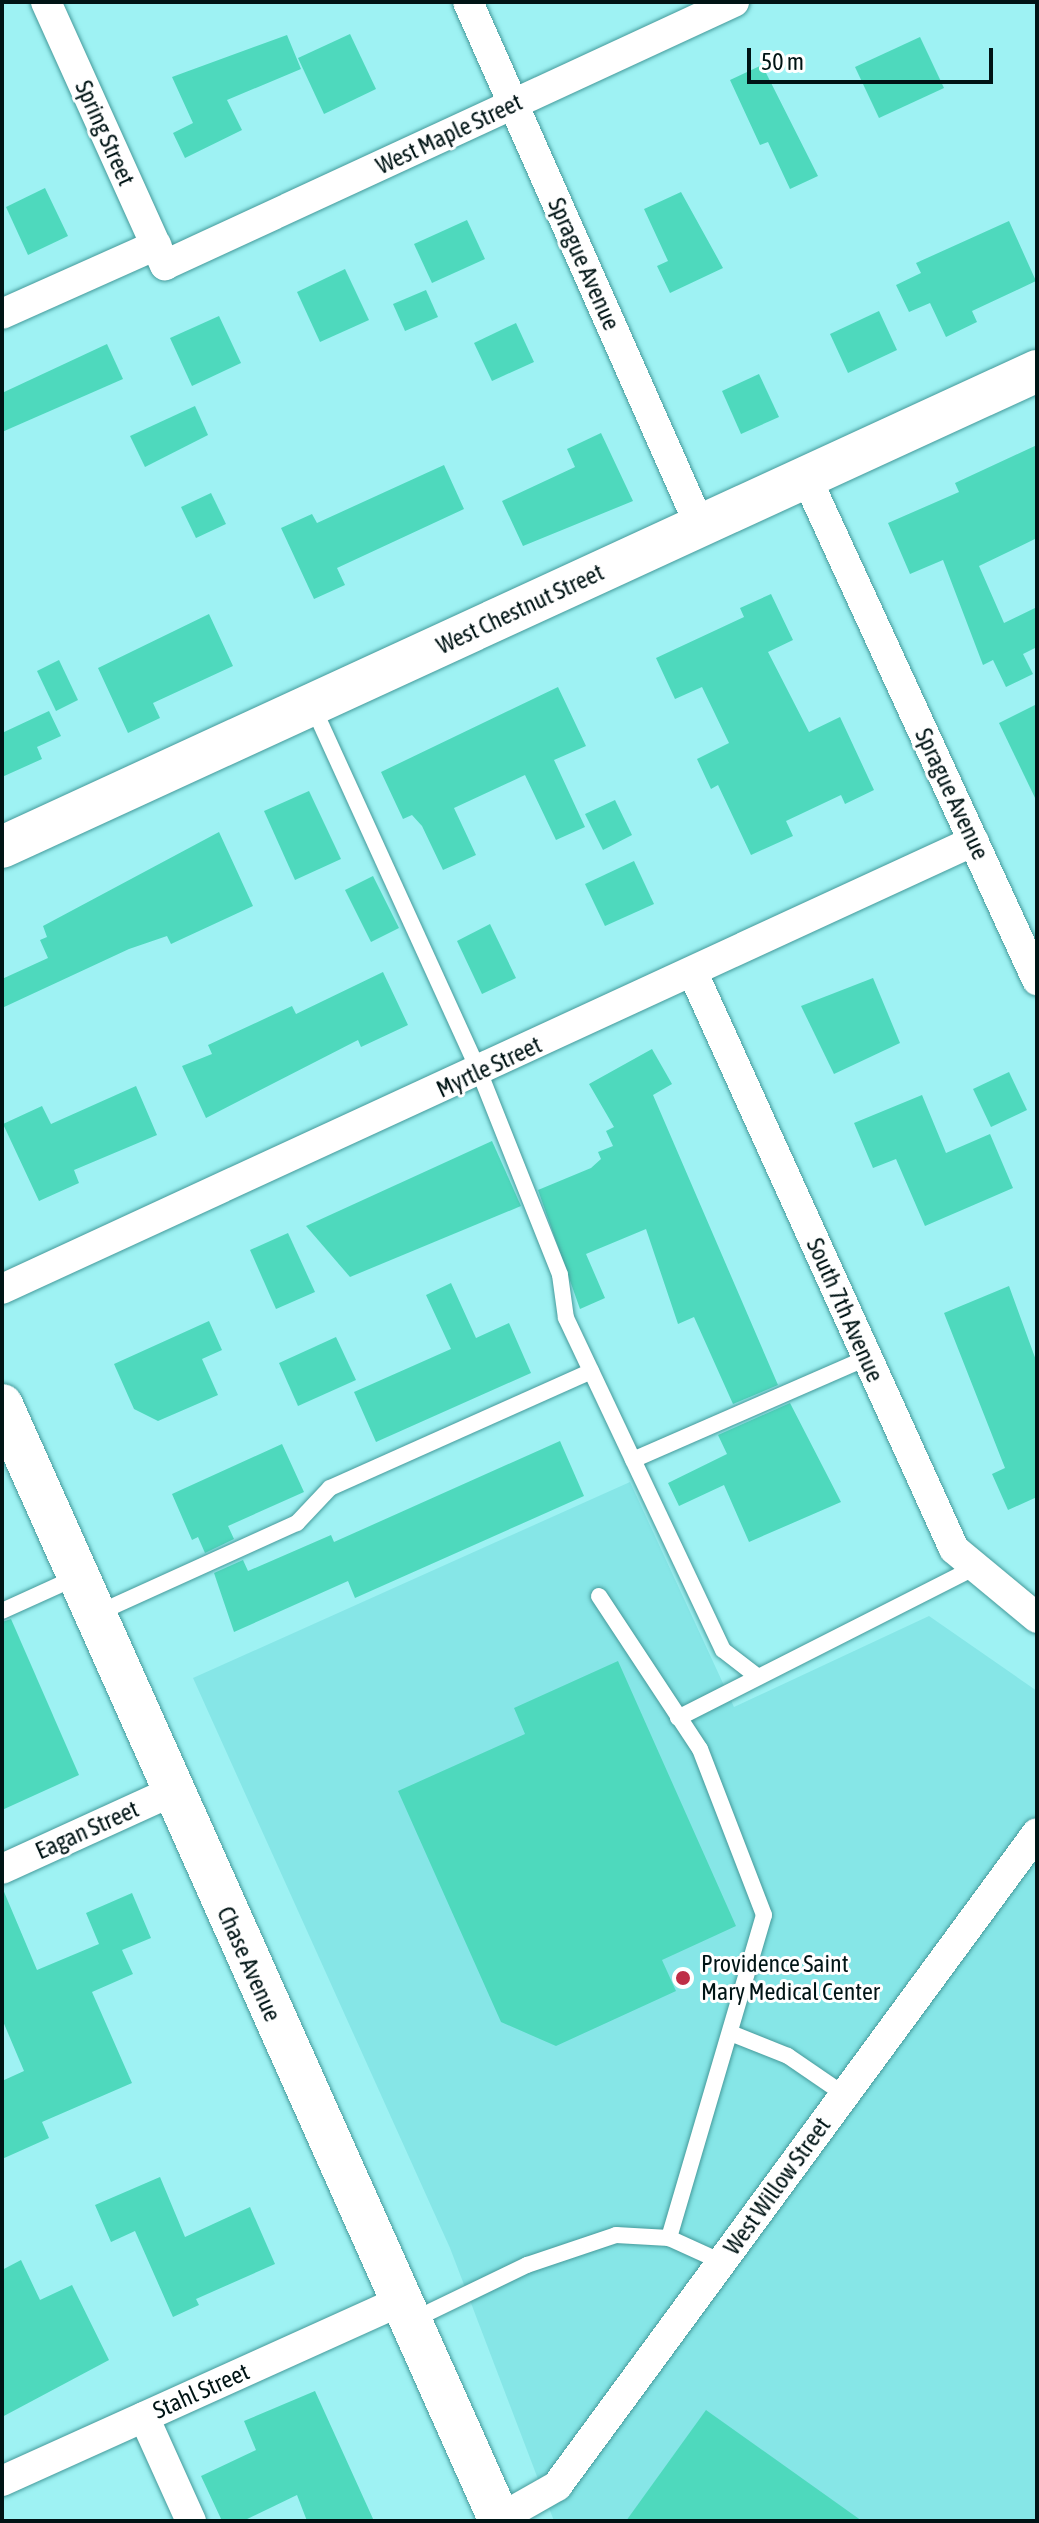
<!DOCTYPE html>
<html>
<head>
<meta charset="utf-8">
<style>
  body { margin:0 }
  #map { position:relative; width:1039px; height:2523px; overflow:hidden; background:#9ef2f3; font-family:"Asap Condensed",sans-serif }
  div>[style] { position:absolute }
  [style*='--x'] { left:calc(var(--x)*1px); top:calc(var(--y)*1px); width:calc(var(--w)*1px); rotate:calc(var(--a)*1deg) }
  .built>* { inset:0; background:#86e6e7 }
  .building>* { inset:0; background:#4ed9bd }
  .roads { filter:drop-shadow(0 0 2px #459a9b) drop-shadow(0 0 2px #459a9b) }
  .lane>* { height:16px; margin:-8px; padding:0 8px; transform-origin:8px; border-radius:8px; background:#fff }
  .street>* { height:30px; margin:-15px; padding:0 15px; transform-origin:15px; border-radius:15px; background:#fff }
  .secondary>* { height:42px; margin:-21px; padding:0 21px; transform-origin:21px; border-radius:21px; background:#fff }
  .dots>* { width:22px; height:22px; translate:-50% -50%; box-sizing:border-box; border:4px solid #fff; border-radius:50% }
  span { translate:-50% -50%; white-space:nowrap; text-align:center; line-height:1.15; -webkit-text-stroke:6px #fff; paint-order:stroke }
  .street-label { font-size:24px; color:#001415 }
  .poi-label { font-size:24px; color:#001415 }
  .left { translate:0 -50%; text-align:left }
  .frame { position:absolute; inset:0; border:4px solid #001415; pointer-events:none }
  .scale { position:absolute; left:747px; top:48px; width:246px; height:36px; box-sizing:border-box; border:4px solid #001415; border-top:0; padding-left:10px; font-size:24px; line-height:28px; white-space:nowrap; color:#001415; -webkit-text-stroke:6px #fff; paint-order:stroke }
</style>
</head>
<body>
<div id="map">
  <div class="built">
    <i style="clip-path:polygon(630px 1482px,734px 1707px,929px 1616px,1037px 1691px,1037px 2521px,554px 2521px,450px 2248px,193px 1678px)"></i>
  </div>
  <div class="building">
    <i style="clip-path:polygon(350px 34px,376px 89px,324px 114px,298px 58px)"></i>
    <i style="clip-path:polygon(287px 35px,301px 69px,227px 100px,242px 130px,185px 158px,173px 133px,193px 123px,172px 77px)"></i>
    <i style="clip-path:polygon(920px 37px,944px 88px,879px 118px,855px 67px)"></i>
    <i style="clip-path:polygon(762px 65px,818px 176px,790px 189px,768px 142px,760px 145px,730px 80px)"></i>
    <i style="clip-path:polygon(45px 188px,68px 236px,28px 255px,6px 207px)"></i>
    <i style="clip-path:polygon(681px 192px,723px 268px,670px 293px,657px 266px,668px 261px,644px 209px)"></i>
    <i style="clip-path:polygon(467px 220px,485px 259px,432px 283px,414px 244px)"></i>
    <i style="clip-path:polygon(1009px 221px,1036px 281px,972px 311px,977px 322px,946px 337px,930px 303px,909px 312px,896px 285px,921px 273px,916px 263px)"></i>
    <i style="clip-path:polygon(345px 269px,369px 320px,320px 342px,297px 292px)"></i>
    <i style="clip-path:polygon(426px 290px,438px 317px,405px 331px,393px 304px)"></i>
    <i style="clip-path:polygon(879px 311px,897px 350px,848px 373px,830px 334px)"></i>
    <i style="clip-path:polygon(219px 316px,241px 363px,192px 386px,170px 338px)"></i>
    <i style="clip-path:polygon(516px 323px,534px 362px,492px 381px,474px 343px)"></i>
    <i style="clip-path:polygon(107px 344px,123px 379px,2px 432px,2px 393px)"></i>
    <i style="clip-path:polygon(759px 374px,779px 417px,741px 434px,722px 391px)"></i>
    <i style="clip-path:polygon(195px 406px,208px 435px,145px 467px,130px 436px)"></i>
    <i style="clip-path:polygon(601px 433px,633px 501px,523px 546px,502px 501px,575px 467px,567px 449px)"></i>
    <i style="clip-path:polygon(1037px 445px,1037px 538px,979px 566px,1004px 623px,1037px 607px,1037px 647px,1023px 654px,1033px 674px,1006px 687px,993px 660px,983px 665px,943px 560px,910px 574px,888px 523px,959px 492px,955px 483px)"></i>
    <i style="clip-path:polygon(444px 465px,464px 509px,337px 568px,345px 585px,314px 599px,281px 528px,312px 514px,317px 523px)"></i>
    <i style="clip-path:polygon(211px 493px,226px 524px,196px 538px,181px 507px)"></i>
    <i style="clip-path:polygon(771px 594px,793px 640px,768px 652px,809px 732px,840px 717px,874px 790px,845px 804px,841px 795px,786px 821px,793px 836px,751px 855px,718px 785px,711px 789px,697px 759px,729px 743px,702px 687px,675px 699px,656px 658px,744px 617px,740px 608px)"></i>
    <i style="clip-path:polygon(209px 614px,233px 666px,153px 703px,160px 718px,128px 733px,98px 668px)"></i>
    <i style="clip-path:polygon(59px 660px,78px 700px,56px 711px,37px 671px)"></i>
    <i style="clip-path:polygon(558px 687px,586px 746px,554px 760px,585px 827px,556px 840px,525px 775px,454px 808px,476px 855px,443px 870px,422px 826px,412px 815px,403px 819px,381px 772px)"></i>
    <i style="clip-path:polygon(1037px 704px,1037px 802px,999px 723px)"></i>
    <i style="clip-path:polygon(49px 711px,61px 736px,37px 747px,42px 759px,2px 777px,2px 733px)"></i>
    <i style="clip-path:polygon(309px 791px,341px 859px,295px 880px,264px 811px)"></i>
    <i style="clip-path:polygon(615px 800px,632px 835px,603px 850px,585px 814px)"></i>
    <i style="clip-path:polygon(219px 832px,253px 906px,171px 944px,167px 936px,129px 949px,2px 1008px,2px 979px,48px 958px,40px 940px,47px 937px,43px 926px)"></i>
    <i style="clip-path:polygon(634px 861px,654px 904px,605px 926px,585px 884px)"></i>
    <i style="clip-path:polygon(373px 876px,399px 928px,371px 942px,345px 890px)"></i>
    <i style="clip-path:polygon(490px 924px,516px 978px,482px 994px,457px 941px)"></i>
    <i style="clip-path:polygon(383px 972px,408px 1025px,361px 1047px,358px 1040px,206px 1118px,182px 1066px,212px 1054px,208px 1045px,292px 1006px,296px 1014px)"></i>
    <i style="clip-path:polygon(873px 978px,900px 1043px,834px 1074px,801px 1006px)"></i>
    <i style="clip-path:polygon(652px 1049px,672px 1084px,653px 1095px,778px 1385px,733px 1404px,694px 1317px,678px 1324px,646px 1229px,586px 1254px,605px 1298px,580px 1309px,538px 1190px,591px 1168px,601px 1159px,598px 1152px,613px 1146px,606px 1131px,614px 1127px,589px 1084px)"></i>
    <i style="clip-path:polygon(1009px 1072px,1027px 1110px,991px 1127px,973px 1089px)"></i>
    <i style="clip-path:polygon(136px 1086px,157px 1135px,74px 1170px,79px 1183px,39px 1201px,3px 1124px,42px 1106px,51px 1124px)"></i>
    <i style="clip-path:polygon(922px 1095px,946px 1153px,990px 1134px,1013px 1188px,925px 1226px,896px 1159px,873px 1168px,854px 1123px)"></i>
    <i style="clip-path:polygon(492px 1141px,521px 1206px,350px 1277px,306px 1226px)"></i>
    <i style="clip-path:polygon(288px 1233px,315px 1292px,276px 1309px,250px 1250px)"></i>
    <i style="clip-path:polygon(451px 1283px,476px 1338px,509px 1323px,531px 1373px,376px 1442px,354px 1392px,451px 1349px,426px 1295px)"></i>
    <i style="clip-path:polygon(1009px 1286px,1037px 1363px,1037px 1497px,1008px 1510px,992px 1474px,1005px 1468px,944px 1313px)"></i>
    <i style="clip-path:polygon(209px 1321px,222px 1350px,202px 1359px,218px 1395px,158px 1421px,134px 1409px,114px 1364px)"></i>
    <i style="clip-path:polygon(336px 1337px,356px 1380px,298px 1406px,279px 1363px)"></i>
    <i style="clip-path:polygon(790px 1403px,841px 1502px,749px 1542px,724px 1485px,679px 1506px,668px 1483px,727px 1454px,718px 1435px)"></i>
    <i style="clip-path:polygon(560px 1441px,584px 1496px,355px 1598px,348px 1581px,234px 1632px,214px 1573px,243px 1560px,248px 1571px,331px 1535px,334px 1542px)"></i>
    <i style="clip-path:polygon(282px 1444px,304px 1492px,228px 1526px,234px 1539px,205px 1553px,198px 1537px,192px 1540px,172px 1494px)"></i>
    <i style="clip-path:polygon(11px 1619px,79px 1775px,2px 1810px,2px 1622px)"></i>
    <i style="clip-path:polygon(618px 1661px,736px 1926px,662px 1960px,676px 1991px,556px 2046px,501px 2022px,398px 1791px,525px 1734px,514px 1708px)"></i>
    <i style="clip-path:polygon(2px 1887px,37px 1970px,99px 1944px,86px 1913px,132px 1893px,151px 1938px,122px 1950px,133px 1974px,92px 1992px,132px 2083px,42px 2122px,49px 2138px,2px 2159px,2px 2081px,24px 2071px,2px 2019px)"></i>
    <i style="clip-path:polygon(160px 2177px,185px 2237px,250px 2207px,275px 2264px,196px 2299px,199px 2305px,173px 2317px,135px 2231px,111px 2242px,95px 2205px)"></i>
    <i style="clip-path:polygon(21px 2260px,40px 2300px,72px 2285px,109px 2360px,2px 2417px,2px 2270px)"></i>
    <i style="clip-path:polygon(315px 2391px,374px 2521px,307px 2521px,297px 2495px,243px 2521px,222px 2521px,201px 2476px,256px 2450px,244px 2421px)"></i>
    <i style="clip-path:polygon(706px 2410px,862px 2521px,626px 2521px)"></i>
  </div>
  <div class="roads">
    <div class="lane">
      <i style="--x:313;--y:707;--w:400;--a:65.5"></i>
      <i style="--x:479;--y:1071;--w:219;--a:68.3"></i>
      <i style="--x:560;--y:1275;--w:43;--a:82.1"></i>
      <i style="--x:566;--y:1318;--w:367;--a:64.7"></i>
      <i style="--x:723;--y:1650;--w:44;--a:37.6"></i>
      <i style="--x:633;--y:1460;--w:255;--a:-23.6"></i>
      <i style="--x:599;--y:1596;--w:183;--a:56.6"></i>
      <i style="--x:700;--y:1749;--w:178;--a:68.9"></i>
      <i style="--x:764;--y:1915;--w:337;--a:106.4"></i>
      <i style="--x:2;--y:1611;--w:82;--a:-24.4"></i>
      <i style="--x:96;--y:1614;--w:221;--a:-24.4"></i>
      <i style="--x:297;--y:1523;--w:48;--a:-46.7"></i>
      <i style="--x:330;--y:1488;--w:286;--a:-24.1"></i>
      <i style="--x:678;--y:1718;--w:333;--a:-26.9"></i>
      <i style="--x:733;--y:2034;--w:59;--a:21.8"></i>
      <i style="--x:788;--y:2056;--w:69;--a:34.4"></i>
      <i style="--x:411;--y:2321;--w:129;--a:-25.8"></i>
      <i style="--x:527;--y:2265;--w:94;--a:-18.6"></i>
      <i style="--x:616;--y:2235;--w:53;--a:3.2"></i>
      <i style="--x:669;--y:2238;--w:58;--a:24.4"></i>
    </div>
    <div class="street">
      <i style="--x:46;--y:2;--w:289;--a:65.7"></i>
      <i style="--x:165;--y:265;--w:627;--a:-24.81"></i>
      <i style="--x:468;--y:2;--w:573;--a:66.12"></i>
      <i style="--x:2;--y:314;--w:169;--a:-24.1"></i>
      <i style="--x:806;--y:477;--w:554;--a:65.33"></i>
      <i style="--x:693;--y:973;--w:632;--a:65.62"></i>
      <i style="--x:954;--y:1549;--w:108;--a:39.7"></i>
      <i style="--x:2;--y:1289;--w:1070;--a:-24.75"></i>
      <i style="--x:2;--y:1869;--w:186;--a:-24.5"></i>
      <i style="--x:144;--y:2417;--w:114;--a:65.7"></i>
      <i style="--x:2;--y:2481;--w:438;--a:-24.3"></i>
      <i style="--x:499;--y:2519;--w:67;--a:-29.6"></i>
      <i style="--x:557;--y:2486;--w:810;--a:-53.68"></i>
    </div>
    <div class="secondary">
      <i style="--x:2;--y:847;--w:1139;--a:-24.7"></i>
      <i style="--x:2;--y:1405;--w:1222;--a:65.95"></i>
    </div>
  </div>
  <div class="dots">
    <i style="left:683px;top:1978px;background:#be2e46"></i>
  </div>
  <div class="street-label">
    <span style="left:105px;top:133px;rotate:66deg">Spring Street</span>
    <span style="left:449px;top:134px;rotate:-25deg">West Maple Street</span>
    <span style="left:584px;top:264px;rotate:66deg">Sprague Avenue</span>
    <span style="left:520px;top:609px;rotate:-25deg">West Chestnut Street</span>
    <span style="left:952px;top:794px;rotate:65deg">Sprague Avenue</span>
    <span style="left:489px;top:1067px;rotate:-25deg">Myrtle Street</span>
    <span style="left:845px;top:1310px;rotate:66deg">South 7th Avenue</span>
    <span style="left:87px;top:1830px;rotate:-24deg">Eagan Street</span>
    <span style="left:249px;top:1964px;rotate:66deg">Chase Avenue</span>
    <span style="left:777px;top:2186px;rotate:-54deg">West Willow Street</span>
    <span style="left:201px;top:2391px;rotate:-24deg">Stahl Street</span>
  </div>
  <div class="poi-label">
    <span class="left" style="left:701px;top:1978px">Providence Saint<br>Mary Medical Center</span>
  </div>
  <div class="frame"></div>
  <div class="scale">50 m</div>
</div>
</body>
</html>
